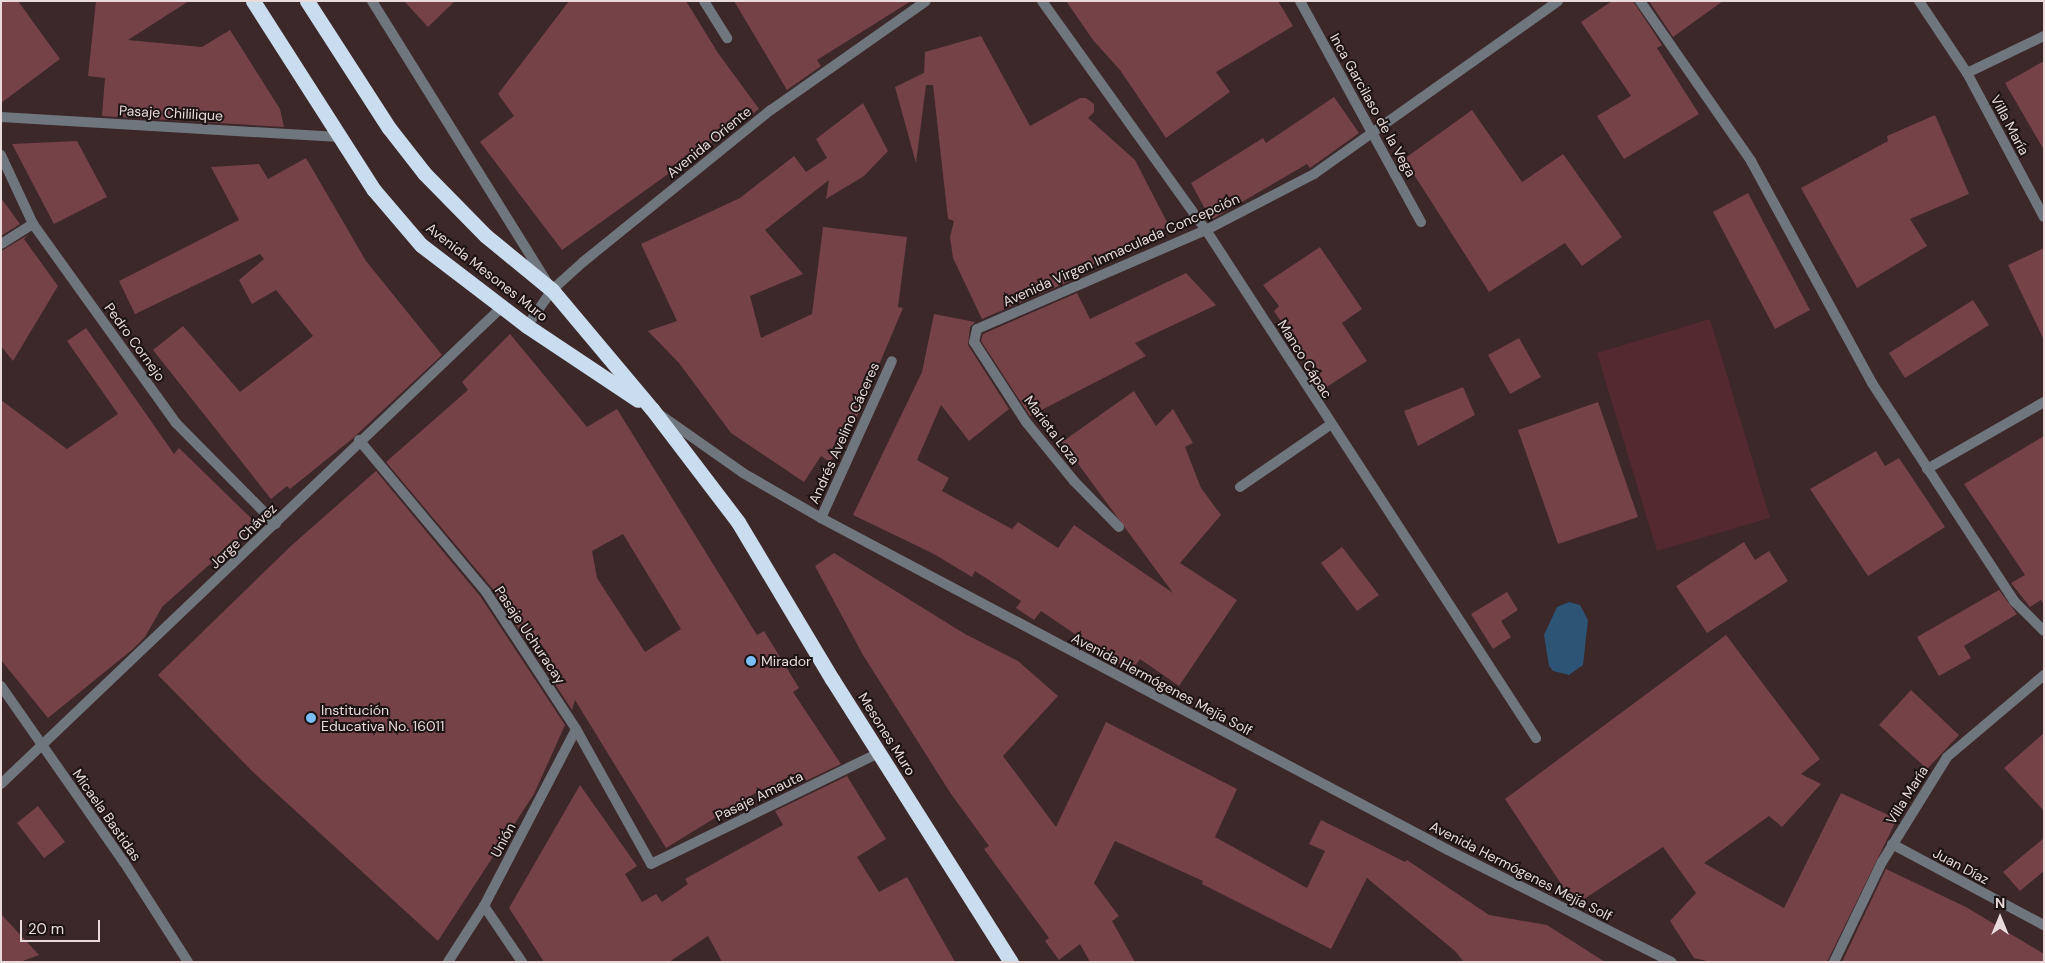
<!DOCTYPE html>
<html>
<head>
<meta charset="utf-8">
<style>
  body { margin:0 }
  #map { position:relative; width:2045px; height:963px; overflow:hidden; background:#3c2729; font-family:"DM Sans",sans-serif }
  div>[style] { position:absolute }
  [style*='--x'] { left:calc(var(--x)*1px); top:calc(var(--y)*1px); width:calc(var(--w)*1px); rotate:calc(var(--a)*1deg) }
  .green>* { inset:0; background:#54292f }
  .water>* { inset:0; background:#2d5475 }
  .building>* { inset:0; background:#754248 }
  .lane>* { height:10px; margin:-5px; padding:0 5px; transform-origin:5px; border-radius:5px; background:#6f767e }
  .street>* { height:10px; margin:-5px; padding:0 5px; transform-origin:5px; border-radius:5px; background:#6f767e }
  .highway>* { height:15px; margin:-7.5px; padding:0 7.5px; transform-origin:7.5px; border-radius:7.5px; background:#caddef }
  .dots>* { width:14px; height:14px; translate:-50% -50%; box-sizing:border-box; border:2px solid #1c1313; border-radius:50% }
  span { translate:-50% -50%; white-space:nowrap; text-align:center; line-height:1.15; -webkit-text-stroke:4px #1c1313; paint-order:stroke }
  .street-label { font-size:14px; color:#e9dadb }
  .poi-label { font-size:14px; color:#e9dadb }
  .left { translate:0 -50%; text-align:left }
  .frame { position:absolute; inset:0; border:2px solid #e9dadb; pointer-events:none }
  .north { position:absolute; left:1975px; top:893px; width:50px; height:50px; -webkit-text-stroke:4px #1c1313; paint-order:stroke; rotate:0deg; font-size:14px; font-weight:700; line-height:20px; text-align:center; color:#e9dadb }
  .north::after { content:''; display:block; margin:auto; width:18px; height:22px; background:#e9dadb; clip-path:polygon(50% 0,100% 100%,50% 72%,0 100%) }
  .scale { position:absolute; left:20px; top:920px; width:80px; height:22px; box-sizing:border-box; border:2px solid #e9dadb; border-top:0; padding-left:6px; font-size:15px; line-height:18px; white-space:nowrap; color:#e9dadb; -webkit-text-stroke:4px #1c1313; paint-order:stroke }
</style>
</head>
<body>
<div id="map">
  <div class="green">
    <i style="clip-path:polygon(1710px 319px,1770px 518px,1657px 551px,1597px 353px)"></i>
  </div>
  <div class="water">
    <i style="clip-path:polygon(1569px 602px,1580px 605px,1588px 620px,1583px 665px,1569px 675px,1553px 671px,1549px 666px,1544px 635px,1557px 607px)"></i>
  </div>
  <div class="building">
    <i style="clip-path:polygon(1px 1px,18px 1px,60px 59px,1px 103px)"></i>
    <i style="clip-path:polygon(96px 1px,189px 1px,128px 40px,202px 47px,230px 30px,280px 109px,284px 127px,102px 116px,105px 78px,88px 76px)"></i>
    <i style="clip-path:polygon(404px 1px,455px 1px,428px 27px)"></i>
    <i style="clip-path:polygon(569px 1px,686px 1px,718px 53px,759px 109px,562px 250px,480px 142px,514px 116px,498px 94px)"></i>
    <i style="clip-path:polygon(734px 1px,911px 1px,817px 60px,821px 66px,787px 90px)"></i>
    <i style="clip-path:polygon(1066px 1px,1278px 1px,1293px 26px,1216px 72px,1230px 92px,1166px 138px,1120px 70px,1093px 40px)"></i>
    <i style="clip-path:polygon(1612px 1px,1633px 1px,1662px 45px,1657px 48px,1699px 114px,1624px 159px,1597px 116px,1631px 96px,1581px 22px)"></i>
    <i style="clip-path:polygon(1649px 1px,1723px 1px,1673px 37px)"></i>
    <i style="clip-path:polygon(981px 36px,1030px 126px,1080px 98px,1086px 98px,1094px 104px,1094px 112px,1088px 118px,1135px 160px,1169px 226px,1068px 277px,1070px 281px,982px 319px,953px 258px,950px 237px,954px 221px,948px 219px,933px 85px,926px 85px,916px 163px,895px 87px,924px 73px,925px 52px)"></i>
    <i style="clip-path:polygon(2044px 61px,2044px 150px,2005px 83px)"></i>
    <i style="clip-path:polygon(1334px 97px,1359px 133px,1310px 168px,1307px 164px,1211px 220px,1191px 183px,1263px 138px,1266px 143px)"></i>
    <i style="clip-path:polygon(863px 103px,888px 151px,864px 176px,826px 199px,829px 180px,765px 230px,803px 274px,750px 296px,761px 338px,812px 314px,823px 227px,907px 237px,898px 307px,903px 308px,851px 431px,830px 462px,821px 456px,804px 482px,731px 433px,679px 363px,648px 331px,677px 321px,641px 244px,740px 198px,794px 156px,806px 172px,827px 158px,816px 139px)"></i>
    <i style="clip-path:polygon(1472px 110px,1522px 182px,1563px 154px,1622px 237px,1582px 266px,1565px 243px,1489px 292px,1404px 159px)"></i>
    <i style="clip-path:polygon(1935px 115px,1969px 194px,1910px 219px,1927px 246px,1857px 288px,1801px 188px,1888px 141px,1887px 136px)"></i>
    <i style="clip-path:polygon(77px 141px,107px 197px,54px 224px,12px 144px)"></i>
    <i style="clip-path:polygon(306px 158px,366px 261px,442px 355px,352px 439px,290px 489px,287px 486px,271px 499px,153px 350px,183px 326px,240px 392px,313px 336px,276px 290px,252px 304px,239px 280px,264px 259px,260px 254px,135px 314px,119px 281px,239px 220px,211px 167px,259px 164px,268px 179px)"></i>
    <i style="clip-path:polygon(1748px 193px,1810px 310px,1775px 329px,1713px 212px)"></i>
    <i style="clip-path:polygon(1px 198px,20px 224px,1px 236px)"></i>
    <i style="clip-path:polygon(28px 235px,24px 239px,58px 286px,13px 361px,1px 346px,1px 251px)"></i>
    <i style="clip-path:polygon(1320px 247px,1362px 309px,1342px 323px,1367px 361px,1325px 388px,1274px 311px,1279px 306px,1263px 285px)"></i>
    <i style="clip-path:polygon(2044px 248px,2044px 340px,2008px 265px)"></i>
    <i style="clip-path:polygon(1186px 273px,1216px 305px,1135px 343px,1146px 356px,1030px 416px,981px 341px,983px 334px,1077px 293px,1090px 319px)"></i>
    <i style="clip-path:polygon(1973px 300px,1989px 325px,1905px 378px,1889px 353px)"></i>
    <i style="clip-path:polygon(934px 314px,975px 322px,970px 327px,968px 345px,1009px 409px,969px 441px,941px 405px,917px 460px,949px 478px,942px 491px,1012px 529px,1018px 522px,1058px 548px,1074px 525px,1173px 593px,1062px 442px,1134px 391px,1156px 426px,1173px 409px,1193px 443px,1185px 447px,1201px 488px,1221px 515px,1180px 563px,1237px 600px,1179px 686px,1140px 659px,1131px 672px,1041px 611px,1034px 620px,1016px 608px,1021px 601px,975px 571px,972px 577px,934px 554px,853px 515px,922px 372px)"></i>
    <i style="clip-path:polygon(86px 328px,174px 454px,179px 448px,256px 523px,162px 607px,145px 637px,133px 649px,48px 718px,1px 660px,1px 400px,67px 449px,118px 414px,67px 341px)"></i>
    <i style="clip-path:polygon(evenodd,510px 334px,587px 427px,617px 409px,757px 635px,764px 631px,799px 688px,793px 692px,841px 764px,768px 799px,762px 789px,666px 848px,575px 700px,572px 710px,492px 588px,386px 462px,468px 390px,462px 382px,510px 334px,623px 534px,681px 629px,645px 652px,597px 578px,592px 551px,623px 534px)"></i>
    <i style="clip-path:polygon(1519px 338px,1541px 377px,1510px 394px,1488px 355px)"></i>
    <i style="clip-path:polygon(1463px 387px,1475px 415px,1418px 446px,1404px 411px)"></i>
    <i style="clip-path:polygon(1598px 402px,1638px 517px,1558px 544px,1518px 430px)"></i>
    <i style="clip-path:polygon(2044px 436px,2044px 604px,2041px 600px,2030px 607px,2011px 583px,2025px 575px,1964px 484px)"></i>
    <i style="clip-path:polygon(1876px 451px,1885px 466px,1899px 458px,1945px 527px,1868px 576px,1810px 489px)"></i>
    <i style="clip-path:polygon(376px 471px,480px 596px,565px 725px,534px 794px,438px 941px,253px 772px,158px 675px,292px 545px)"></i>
    <i style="clip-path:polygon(1744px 542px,1755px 560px,1769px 551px,1788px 581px,1707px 633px,1676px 586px)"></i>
    <i style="clip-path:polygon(1342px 547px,1379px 595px,1357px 611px,1321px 563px)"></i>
    <i style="clip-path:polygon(834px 553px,965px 634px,1018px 661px,1058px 696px,1003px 756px,1056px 827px,1106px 722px,1237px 789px,1215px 837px,1307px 888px,1325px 851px,1309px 844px,1321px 820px,1405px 862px,1407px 860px,1489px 915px,1547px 925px,1605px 962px,1464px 962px,1455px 951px,1367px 878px,1331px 949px,1202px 884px,1203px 881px,1115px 841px,1094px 883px,1119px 916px,1112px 921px,1135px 962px,1090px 962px,1080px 944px,1059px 960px,1045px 941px,1049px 938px,984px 849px,989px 846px,951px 794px,863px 655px,815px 566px)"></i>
    <i style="clip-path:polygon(1999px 590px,2017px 614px,1964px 646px,1971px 658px,1939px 676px,1917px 637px)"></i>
    <i style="clip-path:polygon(1507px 592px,1518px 610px,1501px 621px,1511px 637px,1493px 649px,1471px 614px)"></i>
    <i style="clip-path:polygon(1726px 635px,1820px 759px,1801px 774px,1821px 784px,1782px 827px,1769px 816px,1704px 863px,1784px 908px,1841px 793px,1897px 819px,1827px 962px,1711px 962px,1694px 958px,1670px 921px,1696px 893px,1663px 847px,1575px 905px,1505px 799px)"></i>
    <i style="clip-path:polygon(1911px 690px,1959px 735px,1927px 769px,1879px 725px)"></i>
    <i style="clip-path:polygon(2044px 733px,2044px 811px,2004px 768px)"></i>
    <i style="clip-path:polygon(847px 776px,886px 839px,857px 857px,879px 892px,907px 877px,955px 962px,722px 962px,708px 936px,669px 962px,544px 962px,509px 908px,580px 785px,637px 866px,625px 874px,642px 902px,656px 894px,662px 902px,688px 884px,685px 879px,783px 825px,775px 811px)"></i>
    <i style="clip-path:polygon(38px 806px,65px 842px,44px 858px,17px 823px)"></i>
    <i style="clip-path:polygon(2044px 838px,2044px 871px,2020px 891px,2003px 872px)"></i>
    <i style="clip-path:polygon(1886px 869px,1966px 907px,2044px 954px,2044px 962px,1842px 962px)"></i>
    <i style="clip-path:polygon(1px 914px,39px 955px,20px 962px,1px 962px)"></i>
  </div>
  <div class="lane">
    <i style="--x:1927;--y:469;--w:135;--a:-29.8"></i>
  </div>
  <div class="street">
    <i style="--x:372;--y:1;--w:330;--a:58.1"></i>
    <i style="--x:704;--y:1;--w:44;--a:58.1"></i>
    <i style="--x:1042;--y:1;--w:282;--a:54.4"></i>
    <i style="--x:1206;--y:230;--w:606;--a:56.99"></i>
    <i style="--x:1300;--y:1;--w:252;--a:61.3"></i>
    <i style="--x:1640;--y:1;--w:195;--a:55.2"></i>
    <i style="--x:1751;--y:161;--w:253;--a:61.4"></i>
    <i style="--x:1872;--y:383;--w:260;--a:56.9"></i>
    <i style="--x:2014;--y:601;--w:42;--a:45"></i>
    <i style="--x:1919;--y:1;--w:87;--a:56.3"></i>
    <i style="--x:1967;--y:73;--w:163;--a:61.9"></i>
    <i style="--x:1967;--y:73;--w:85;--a:-25.7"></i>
    <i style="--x:1;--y:117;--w:339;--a:3.4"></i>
    <i style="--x:1;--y:155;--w:76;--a:65.1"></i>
    <i style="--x:33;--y:224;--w:245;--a:54.3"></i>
    <i style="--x:176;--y:423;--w:142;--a:45.3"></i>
    <i style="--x:1;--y:244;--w:38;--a:-32"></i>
    <i style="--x:527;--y:326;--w:44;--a:-55.2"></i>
    <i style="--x:552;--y:290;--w:42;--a:-42.1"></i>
    <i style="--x:583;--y:262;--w:242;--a:-39"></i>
    <i style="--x:771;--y:110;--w:189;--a:-35.1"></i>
    <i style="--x:662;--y:416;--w:99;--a:35.1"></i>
    <i style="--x:743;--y:473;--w:90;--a:30"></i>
    <i style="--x:821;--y:518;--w:709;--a:27.9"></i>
    <i style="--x:1448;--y:850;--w:250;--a:26.6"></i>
    <i style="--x:359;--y:440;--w:198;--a:50.1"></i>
    <i style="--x:486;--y:592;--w:164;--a:56.7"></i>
    <i style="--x:576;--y:729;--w:154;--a:60.9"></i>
    <i style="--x:651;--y:864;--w:254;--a:-26"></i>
    <i style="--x:1240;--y:487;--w:109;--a:-34.6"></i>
    <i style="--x:821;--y:518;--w:172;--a:-65.7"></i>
    <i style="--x:1119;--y:527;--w:64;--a:-134.4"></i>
    <i style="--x:1074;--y:481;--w:76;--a:-129.1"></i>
    <i style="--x:1026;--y:422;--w:95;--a:-123"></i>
    <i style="--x:974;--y:342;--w:13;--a:-77"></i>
    <i style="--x:977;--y:329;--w:249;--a:-23.4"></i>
    <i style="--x:1206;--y:230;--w:122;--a:-27.4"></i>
    <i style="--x:1314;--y:174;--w:299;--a:-35.3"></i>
    <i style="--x:1;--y:686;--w:215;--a:55.1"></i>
    <i style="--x:124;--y:862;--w:119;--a:57.4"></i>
    <i style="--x:1;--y:784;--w:693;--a:-43.6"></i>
    <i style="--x:1892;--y:844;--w:172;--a:28.1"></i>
    <i style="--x:484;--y:906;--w:68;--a:55.8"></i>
    <i style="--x:448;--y:962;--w:67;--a:-57.3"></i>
    <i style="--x:484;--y:906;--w:199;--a:-62.5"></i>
    <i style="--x:1834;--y:962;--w:111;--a:-64.4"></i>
    <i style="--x:1882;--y:862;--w:123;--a:-58.2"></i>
    <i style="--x:1947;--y:757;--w:127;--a:-40.2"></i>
  </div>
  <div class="highway">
    <i style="--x:253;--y:1;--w:224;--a:57.4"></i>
    <i style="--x:374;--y:190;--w:72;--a:49.5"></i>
    <i style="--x:421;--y:245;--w:133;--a:37.4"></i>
    <i style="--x:527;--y:326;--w:133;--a:33.7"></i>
    <i style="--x:307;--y:1;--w:151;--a:57.2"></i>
    <i style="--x:389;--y:128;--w:57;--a:52.1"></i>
    <i style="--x:424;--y:173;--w:88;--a:45.5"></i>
    <i style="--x:486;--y:236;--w:85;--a:39.3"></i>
    <i style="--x:552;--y:290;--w:155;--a:50"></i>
    <i style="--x:652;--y:409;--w:142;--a:52.7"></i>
    <i style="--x:738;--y:522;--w:183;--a:59.1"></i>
    <i style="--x:832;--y:679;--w:335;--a:57.7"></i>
  </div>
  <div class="dots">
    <i style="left:751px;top:661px;background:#7cbef9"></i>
    <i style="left:311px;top:718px;background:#7cbef9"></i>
  </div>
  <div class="street-label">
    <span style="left:1373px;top:105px;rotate:61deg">Inca Garcilaso de la Vega</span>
    <span style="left:171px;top:113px;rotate:3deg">Pasaje Chililique</span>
    <span style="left:2010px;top:125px;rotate:62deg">Villa María</span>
    <span style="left:709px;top:142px;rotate:-39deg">Avenida Oriente</span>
    <span style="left:1121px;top:250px;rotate:-24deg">Avenida Virgen Inmaculada Concepción</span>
    <span style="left:487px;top:272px;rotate:38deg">Avenida Mesones Muro</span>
    <span style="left:135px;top:342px;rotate:54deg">Pedro Cornejo</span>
    <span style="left:1305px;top:359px;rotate:58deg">Manco Cápac</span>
    <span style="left:1052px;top:430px;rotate:53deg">Marieta Loza</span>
    <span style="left:844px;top:433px;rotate:-66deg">Andrés Avelino Cáceres</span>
    <span style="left:243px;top:536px;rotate:-44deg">Jorge Chávez</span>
    <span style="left:530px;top:635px;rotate:56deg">Pasaje Uchuracay</span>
    <span style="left:1162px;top:684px;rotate:28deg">Avenida Hermógenes Mejía Solf</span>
    <span style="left:887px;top:734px;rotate:58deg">Mesones Muro</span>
    <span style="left:1907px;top:795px;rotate:-58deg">Villa María</span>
    <span style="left:759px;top:796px;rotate:-26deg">Pasaje Amauta</span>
    <span style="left:107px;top:815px;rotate:55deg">Micaela Bastidas</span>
    <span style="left:503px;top:840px;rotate:-62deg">Unión</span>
    <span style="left:1961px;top:866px;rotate:28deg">Juan Díaz</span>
    <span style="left:1521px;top:871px;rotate:27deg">Avenida Hermógenes Mejía Solf</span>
  </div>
  <div class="poi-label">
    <span class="left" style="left:761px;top:661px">Mirador</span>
    <span class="left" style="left:321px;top:718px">Institución<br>Educativa No. 16011</span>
  </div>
  <div class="frame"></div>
  <div class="north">N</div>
  <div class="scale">20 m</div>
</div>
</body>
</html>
